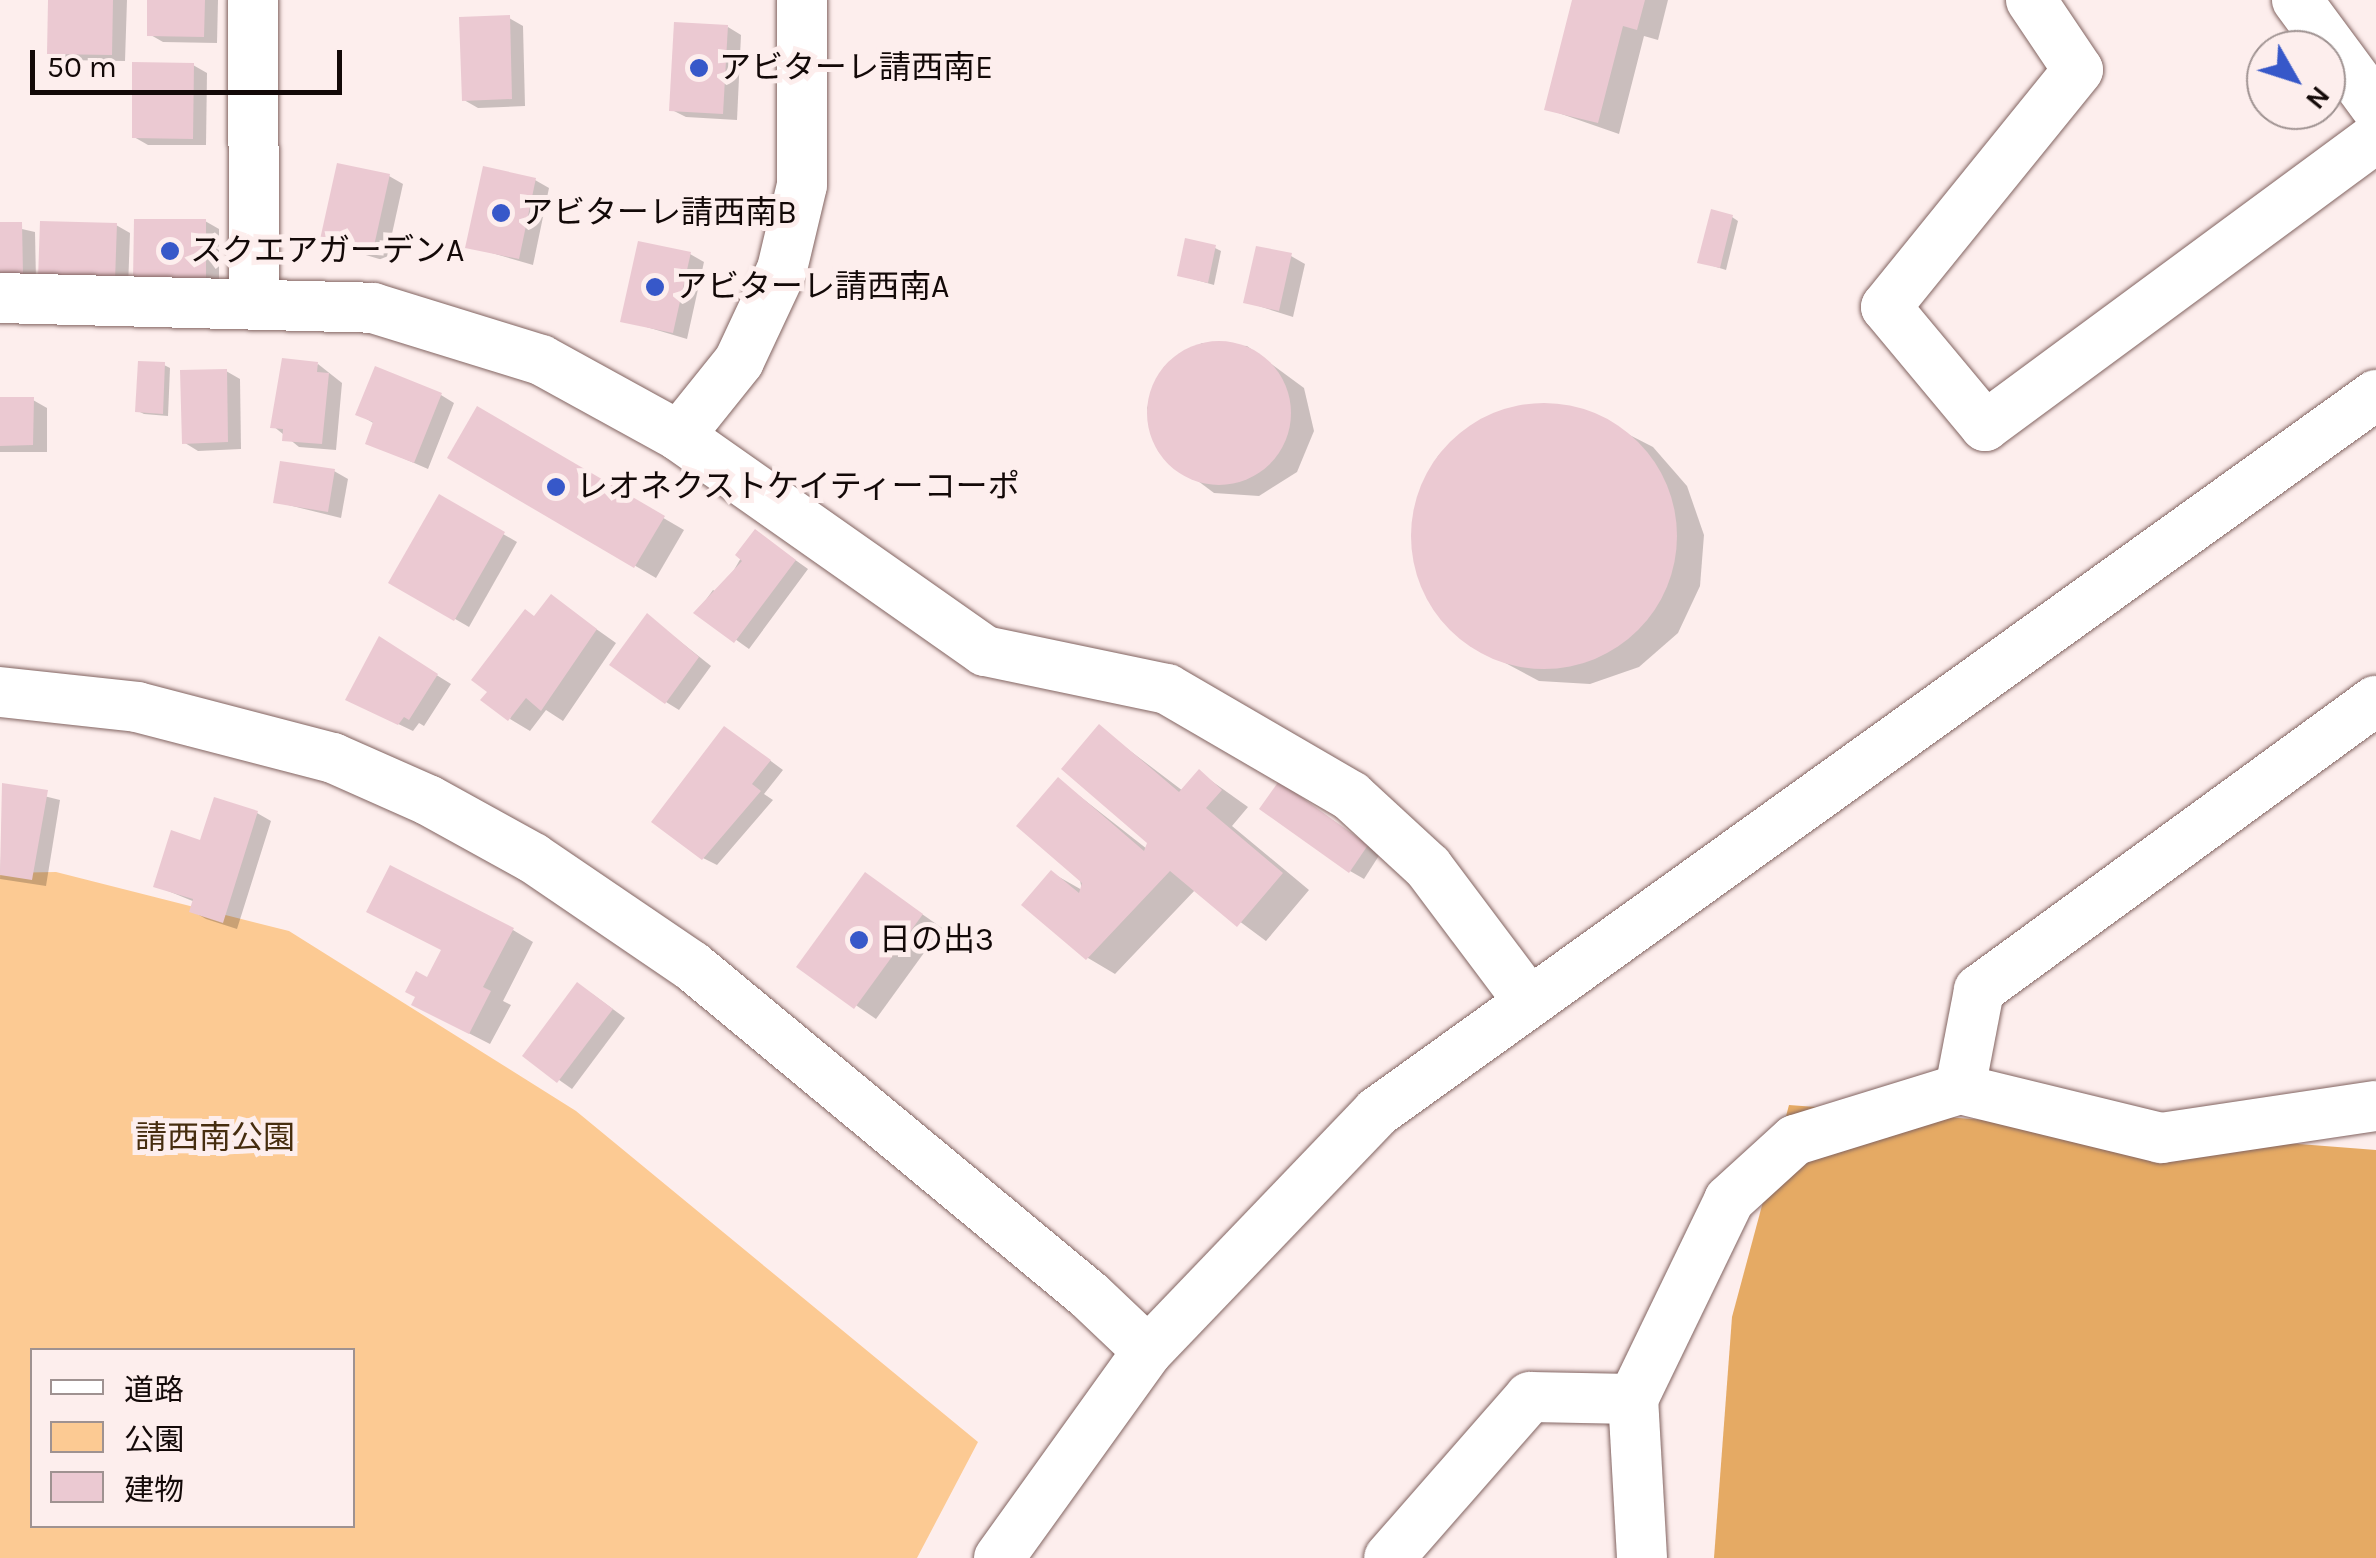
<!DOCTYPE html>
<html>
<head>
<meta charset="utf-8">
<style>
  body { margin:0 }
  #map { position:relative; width:2376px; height:1558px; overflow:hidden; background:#fdeeed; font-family:Karla,"Noto Sans JP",sans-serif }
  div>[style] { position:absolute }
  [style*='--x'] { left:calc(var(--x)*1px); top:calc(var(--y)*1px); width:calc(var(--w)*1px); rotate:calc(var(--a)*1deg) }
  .green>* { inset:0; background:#fcca93 }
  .forest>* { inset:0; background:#e5aa64 }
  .shadow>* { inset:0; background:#0003 }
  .building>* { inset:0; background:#ebc9d2 }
  .round { border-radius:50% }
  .roads { filter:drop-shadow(0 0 2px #826461) drop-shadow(0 0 2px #826461) }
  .minor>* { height:50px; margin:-25px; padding:0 25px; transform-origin:25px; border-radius:25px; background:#fff }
  .dots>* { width:28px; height:28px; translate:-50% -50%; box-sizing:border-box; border:5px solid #fdeeed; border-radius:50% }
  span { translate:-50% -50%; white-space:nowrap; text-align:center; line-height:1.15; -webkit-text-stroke:10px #fdeeed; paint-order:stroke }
  .poi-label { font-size:32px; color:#130908 }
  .left { translate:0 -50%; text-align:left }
  .park-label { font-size:32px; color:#462d0f }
  .legend { position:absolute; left:30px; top:1348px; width:325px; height:180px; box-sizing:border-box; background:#fdeeed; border:2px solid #9f9291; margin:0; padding:12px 18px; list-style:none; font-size:30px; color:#130908 }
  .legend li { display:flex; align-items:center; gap:20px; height:50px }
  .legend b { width:50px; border:2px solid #9f9291 }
  .north { position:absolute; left:2246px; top:30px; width:100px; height:100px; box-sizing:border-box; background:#fdeeed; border:2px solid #9f9291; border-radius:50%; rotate:129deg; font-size:28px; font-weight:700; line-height:40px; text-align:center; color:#130908 }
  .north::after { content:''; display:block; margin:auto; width:35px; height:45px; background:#3758c9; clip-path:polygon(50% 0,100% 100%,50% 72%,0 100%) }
  .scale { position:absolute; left:30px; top:50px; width:312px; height:45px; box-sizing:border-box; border:5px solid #130908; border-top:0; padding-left:12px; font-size:30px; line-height:35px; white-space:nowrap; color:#130908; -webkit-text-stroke:8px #fdeeed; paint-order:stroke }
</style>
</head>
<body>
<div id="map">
  <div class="green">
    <i style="clip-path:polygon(evenodd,56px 872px,289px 931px,576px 1111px,978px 1442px,917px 1558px,0 1558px,0 873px,56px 872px,32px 1350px,352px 1350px,352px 1526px,32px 1526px,32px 1350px)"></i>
  </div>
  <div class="forest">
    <i style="clip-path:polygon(1789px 1105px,2376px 1150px,2376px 1558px,1714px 1558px,1732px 1317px)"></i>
  </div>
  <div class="shadow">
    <i style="clip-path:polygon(50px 0,127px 0,125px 61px,63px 60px,49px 52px)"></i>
    <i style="clip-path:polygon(150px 0,218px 0,217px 43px,163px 42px,149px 34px)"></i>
    <i style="clip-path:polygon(1575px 0,1668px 0,1658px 40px,1644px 36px,1619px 134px,1547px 109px)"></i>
    <i style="clip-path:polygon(509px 18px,523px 26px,525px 106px,478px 108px,464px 100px)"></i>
    <i style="clip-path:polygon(728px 27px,741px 35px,737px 120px,686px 117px,672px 110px)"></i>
    <i style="clip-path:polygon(193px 65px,207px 73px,206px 145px,148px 145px,134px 137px)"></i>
    <i style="clip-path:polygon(389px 176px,403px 184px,386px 261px,322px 242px)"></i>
    <i style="clip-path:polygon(535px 180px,549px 188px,533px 265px,468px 246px)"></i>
    <i style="clip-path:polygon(1732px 217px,1738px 221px,1726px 270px,1700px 262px)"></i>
    <i style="clip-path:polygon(205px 221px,219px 229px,219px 289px,135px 280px)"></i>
    <i style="clip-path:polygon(0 224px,35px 232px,36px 281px,0 282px)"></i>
    <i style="clip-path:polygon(116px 225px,130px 233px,128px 288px,41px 278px)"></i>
    <i style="clip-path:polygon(1215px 248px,1221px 251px,1214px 285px,1179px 275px)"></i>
    <i style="clip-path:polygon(690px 254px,704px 262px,687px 339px,623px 320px)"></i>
    <i style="clip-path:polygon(1291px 256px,1305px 264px,1293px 317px,1246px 302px)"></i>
    <i style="clip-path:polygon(1202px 343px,1247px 346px,1304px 388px,1314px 431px,1297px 472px,1259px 496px,1214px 493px,1158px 451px,1147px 408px,1164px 367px)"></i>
    <i style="clip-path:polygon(318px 364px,342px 383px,336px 450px,299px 447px,273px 426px)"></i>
    <i style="clip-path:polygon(164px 365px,170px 368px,168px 416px,144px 414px,138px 411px)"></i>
    <i style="clip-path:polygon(226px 371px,240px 379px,241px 449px,198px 451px,185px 443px)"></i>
    <i style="clip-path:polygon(441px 395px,454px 403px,428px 469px,368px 443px,375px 424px,358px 414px)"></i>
    <i style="clip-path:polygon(0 400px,33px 400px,47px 408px,47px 452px,0 452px)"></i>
    <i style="clip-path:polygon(1526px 405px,1577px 408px,1653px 447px,1687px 486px,1704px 535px,1700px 586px,1678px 633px,1639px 667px,1590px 684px,1539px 681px,1464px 641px,1430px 603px,1413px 554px,1416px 502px,1438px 456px,1477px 422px)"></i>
    <i style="clip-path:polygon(478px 410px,684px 530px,656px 578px,450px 457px)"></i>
    <i style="clip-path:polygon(334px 471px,348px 479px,341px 518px,276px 502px)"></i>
    <i style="clip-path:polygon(440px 498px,517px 542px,469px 627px,391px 582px)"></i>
    <i style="clip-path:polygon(756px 532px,808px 569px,749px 649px,697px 612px,713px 590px,720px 594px)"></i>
    <i style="clip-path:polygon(551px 597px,616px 643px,563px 721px,546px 710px,530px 731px,510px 719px,536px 618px)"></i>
    <i style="clip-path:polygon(648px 616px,711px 666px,679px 710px,666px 702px)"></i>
    <i style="clip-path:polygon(393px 648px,451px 684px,424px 726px,419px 723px,413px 731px,348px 700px)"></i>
    <i style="clip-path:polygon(1100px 728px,1183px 791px,1199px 772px,1248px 807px,1232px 826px,1309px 890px,1266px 941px,1196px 889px,1115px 974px,1088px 958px,1052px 873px,1082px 890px,1059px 780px,1147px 849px,1150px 842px)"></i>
    <i style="clip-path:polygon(738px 737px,783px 770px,764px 794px,773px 800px,717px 865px,703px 858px)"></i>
    <i style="clip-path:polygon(4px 786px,60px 800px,46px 886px,0 879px)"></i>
    <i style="clip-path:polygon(1293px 792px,1380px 854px,1364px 879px,1350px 871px)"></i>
    <i style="clip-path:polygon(257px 813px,271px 821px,237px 929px,206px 919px,192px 911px,195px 902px,156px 886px,202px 843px)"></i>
    <i style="clip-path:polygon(866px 875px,942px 928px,876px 1019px,799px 966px)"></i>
    <i style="clip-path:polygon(513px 930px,533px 942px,503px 1001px,511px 1005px,490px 1044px,435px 1016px,428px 980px,444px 950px)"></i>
    <i style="clip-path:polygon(591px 993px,625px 1018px,572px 1089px,525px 1056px)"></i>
  </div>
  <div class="building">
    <i style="clip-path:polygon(48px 0,113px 0,112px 55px,47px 54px)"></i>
    <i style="clip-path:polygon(147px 0,205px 0,204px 37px,147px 36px)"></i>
    <i style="clip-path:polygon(1572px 0,1645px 0,1637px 30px,1623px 26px,1598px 123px,1544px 110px)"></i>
    <i style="clip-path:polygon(510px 15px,512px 99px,462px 101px,459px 17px)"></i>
    <i style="clip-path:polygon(674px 22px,728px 25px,723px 114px,669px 111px)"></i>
    <i style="clip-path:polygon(132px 62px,194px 63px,193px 139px,132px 138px)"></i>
    <i style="clip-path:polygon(337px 163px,390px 174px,372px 255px,319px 244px)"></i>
    <i style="clip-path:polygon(483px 166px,536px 178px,519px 259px,465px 248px)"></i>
    <i style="clip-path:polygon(1711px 209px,1733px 215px,1720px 268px,1697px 263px)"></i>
    <i style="clip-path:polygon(134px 219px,206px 219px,206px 283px,133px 282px)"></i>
    <i style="clip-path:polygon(40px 221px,117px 223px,115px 281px,38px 279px)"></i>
    <i style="clip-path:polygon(0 222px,22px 222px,23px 275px,0 275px)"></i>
    <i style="clip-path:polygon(1185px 238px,1216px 245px,1208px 283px,1177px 276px)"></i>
    <i style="clip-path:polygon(638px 241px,691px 252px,673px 333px,620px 322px)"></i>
    <i style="clip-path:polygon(1256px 246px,1292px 253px,1279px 311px,1243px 303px)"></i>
    <i class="round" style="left:1147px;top:341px;width:144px;height:144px"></i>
    <i style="clip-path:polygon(282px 358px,318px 362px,317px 372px,329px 373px,322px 444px,282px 441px,283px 429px,270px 428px)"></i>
    <i style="clip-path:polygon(138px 361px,165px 362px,163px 414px,135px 412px)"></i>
    <i style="clip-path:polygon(375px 366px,442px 393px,414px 463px,365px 444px,373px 422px,355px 415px)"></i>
    <i style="clip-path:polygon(227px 369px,228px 442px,182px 444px,180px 370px)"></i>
    <i style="clip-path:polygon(0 397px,34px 397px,33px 445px,0 446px)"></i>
    <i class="round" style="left:1411px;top:403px;width:266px;height:266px"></i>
    <i style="clip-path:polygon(477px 406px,665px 516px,634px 568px,447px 458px)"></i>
    <i style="clip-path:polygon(280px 461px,335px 469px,328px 512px,273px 503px)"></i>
    <i style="clip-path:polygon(439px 494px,505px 532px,454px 621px,388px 583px)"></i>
    <i style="clip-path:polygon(755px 529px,796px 560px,734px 643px,693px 613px,742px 561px,735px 555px)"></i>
    <i style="clip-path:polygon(551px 594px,597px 629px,541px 711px,526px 698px,508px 721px,480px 700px,487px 692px,471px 680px,525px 609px,534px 616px)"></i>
    <i style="clip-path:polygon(647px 613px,699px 657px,665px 704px,609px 665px)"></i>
    <i style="clip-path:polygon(379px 636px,438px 674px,409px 720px,404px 717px,398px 725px,345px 700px)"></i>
    <i style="clip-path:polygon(1099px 724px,1179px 792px,1199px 769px,1222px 790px,1206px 808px,1283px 873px,1237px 927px,1170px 871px,1086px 960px,1021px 905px,1051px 870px,1079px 893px,1082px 883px,1016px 826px,1058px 777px,1144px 851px,1147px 843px,1061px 769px)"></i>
    <i style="clip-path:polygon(724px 726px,771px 760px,752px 784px,761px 791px,702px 860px,651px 822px)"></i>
    <i style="clip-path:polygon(1279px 781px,1368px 845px,1349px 873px,1259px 809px)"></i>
    <i style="clip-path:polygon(2px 783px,48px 790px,32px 880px,0 875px)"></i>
    <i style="clip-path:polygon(214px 797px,258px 811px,223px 923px,189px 912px,193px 899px,153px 887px,171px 830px,200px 840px)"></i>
    <i style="clip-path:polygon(390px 865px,514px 928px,483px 987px,491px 991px,469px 1034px,411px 1005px,415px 997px,405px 992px,416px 971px,427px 977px,441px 950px,366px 912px)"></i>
    <i style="clip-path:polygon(865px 872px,923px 914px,854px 1009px,796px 967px)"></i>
    <i style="clip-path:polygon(577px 982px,613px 1009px,557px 1083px,522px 1056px)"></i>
  </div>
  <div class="roads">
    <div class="minor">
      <i style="--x:253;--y:0;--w:300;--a:89.8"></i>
      <i style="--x:2031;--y:0;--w:84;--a:56.1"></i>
      <i style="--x:2078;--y:70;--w:305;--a:129"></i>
      <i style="--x:1886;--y:307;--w:155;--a:50.2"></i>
      <i style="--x:1985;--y:426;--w:486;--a:-36.4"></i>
      <i style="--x:2297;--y:0;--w:133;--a:53.6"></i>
      <i style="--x:0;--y:298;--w:373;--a:1.5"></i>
      <i style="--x:373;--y:308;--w:176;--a:17.2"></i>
      <i style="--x:541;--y:360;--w:158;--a:28.8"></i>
      <i style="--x:679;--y:436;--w:374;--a:35.1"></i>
      <i style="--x:985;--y:651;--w:186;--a:11.8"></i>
      <i style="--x:1167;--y:689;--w:213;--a:30.2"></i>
      <i style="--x:1351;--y:796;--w:105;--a:42.7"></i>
      <i style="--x:1428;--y:867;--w:165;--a:53.1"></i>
      <i style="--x:679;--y:436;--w:96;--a:-51.3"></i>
      <i style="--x:739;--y:361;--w:102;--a:-64.9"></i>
      <i style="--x:782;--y:269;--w:86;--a:-76.6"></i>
      <i style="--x:802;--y:185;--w:185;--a:-90"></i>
      <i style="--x:0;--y:692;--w:138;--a:6.2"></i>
      <i style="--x:137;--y:707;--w:203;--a:14.6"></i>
      <i style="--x:333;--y:758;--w:104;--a:23.9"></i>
      <i style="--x:428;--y:800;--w:120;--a:28.9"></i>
      <i style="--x:533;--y:858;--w:192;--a:34.2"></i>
      <i style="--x:692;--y:966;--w:516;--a:39.65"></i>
      <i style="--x:1089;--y:1295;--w:81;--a:43.5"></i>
      <i style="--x:1960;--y:1089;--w:101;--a:-79.1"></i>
      <i style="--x:1979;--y:990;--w:491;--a:-36.1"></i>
      <i style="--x:999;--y:1558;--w:255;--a:-54.3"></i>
      <i style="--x:1148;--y:1351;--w:331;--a:-46.2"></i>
      <i style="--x:1377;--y:1112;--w:1230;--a:-35.67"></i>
      <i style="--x:1389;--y:1558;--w:214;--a:-48.8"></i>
      <i style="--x:1530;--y:1397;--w:103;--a:1.1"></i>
      <i style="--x:1642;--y:1558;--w:159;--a:-93.2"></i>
      <i style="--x:1633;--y:1399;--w:221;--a:-64.2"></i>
      <i style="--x:1729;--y:1200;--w:89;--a:-42.3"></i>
      <i style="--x:1795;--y:1140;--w:173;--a:-17.2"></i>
      <i style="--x:1960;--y:1089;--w:207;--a:13.7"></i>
      <i style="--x:2161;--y:1138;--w:217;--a:-8.5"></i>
    </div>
  </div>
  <div class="dots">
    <i style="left:699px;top:68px;background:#3758c9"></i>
    <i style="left:501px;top:213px;background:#3758c9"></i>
    <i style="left:170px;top:251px;background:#3758c9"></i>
    <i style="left:655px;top:287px;background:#3758c9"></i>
    <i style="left:556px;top:487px;background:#3758c9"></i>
    <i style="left:859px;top:940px;background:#3758c9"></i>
  </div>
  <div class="poi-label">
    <span class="left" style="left:719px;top:68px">アビターレ請西南E</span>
    <span class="left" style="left:521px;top:213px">アビターレ請西南B</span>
    <span class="left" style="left:190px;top:251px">スクエアガーデンA</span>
    <span class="left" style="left:675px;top:287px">アビターレ請西南A</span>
    <span class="left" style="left:576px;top:487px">レオネクストケイティーコーポ</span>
    <span class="left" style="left:879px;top:940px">日の出3</span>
  </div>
  <div class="park-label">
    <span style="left:215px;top:1138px">請西南公園</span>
  </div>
  <ul class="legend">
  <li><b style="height:12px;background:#fff"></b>道路</li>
  <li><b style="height:28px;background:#fcca93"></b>公園</li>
  <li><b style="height:28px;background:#ebc9d2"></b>建物</li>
  </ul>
  <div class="north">N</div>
  <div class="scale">50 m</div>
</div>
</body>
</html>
